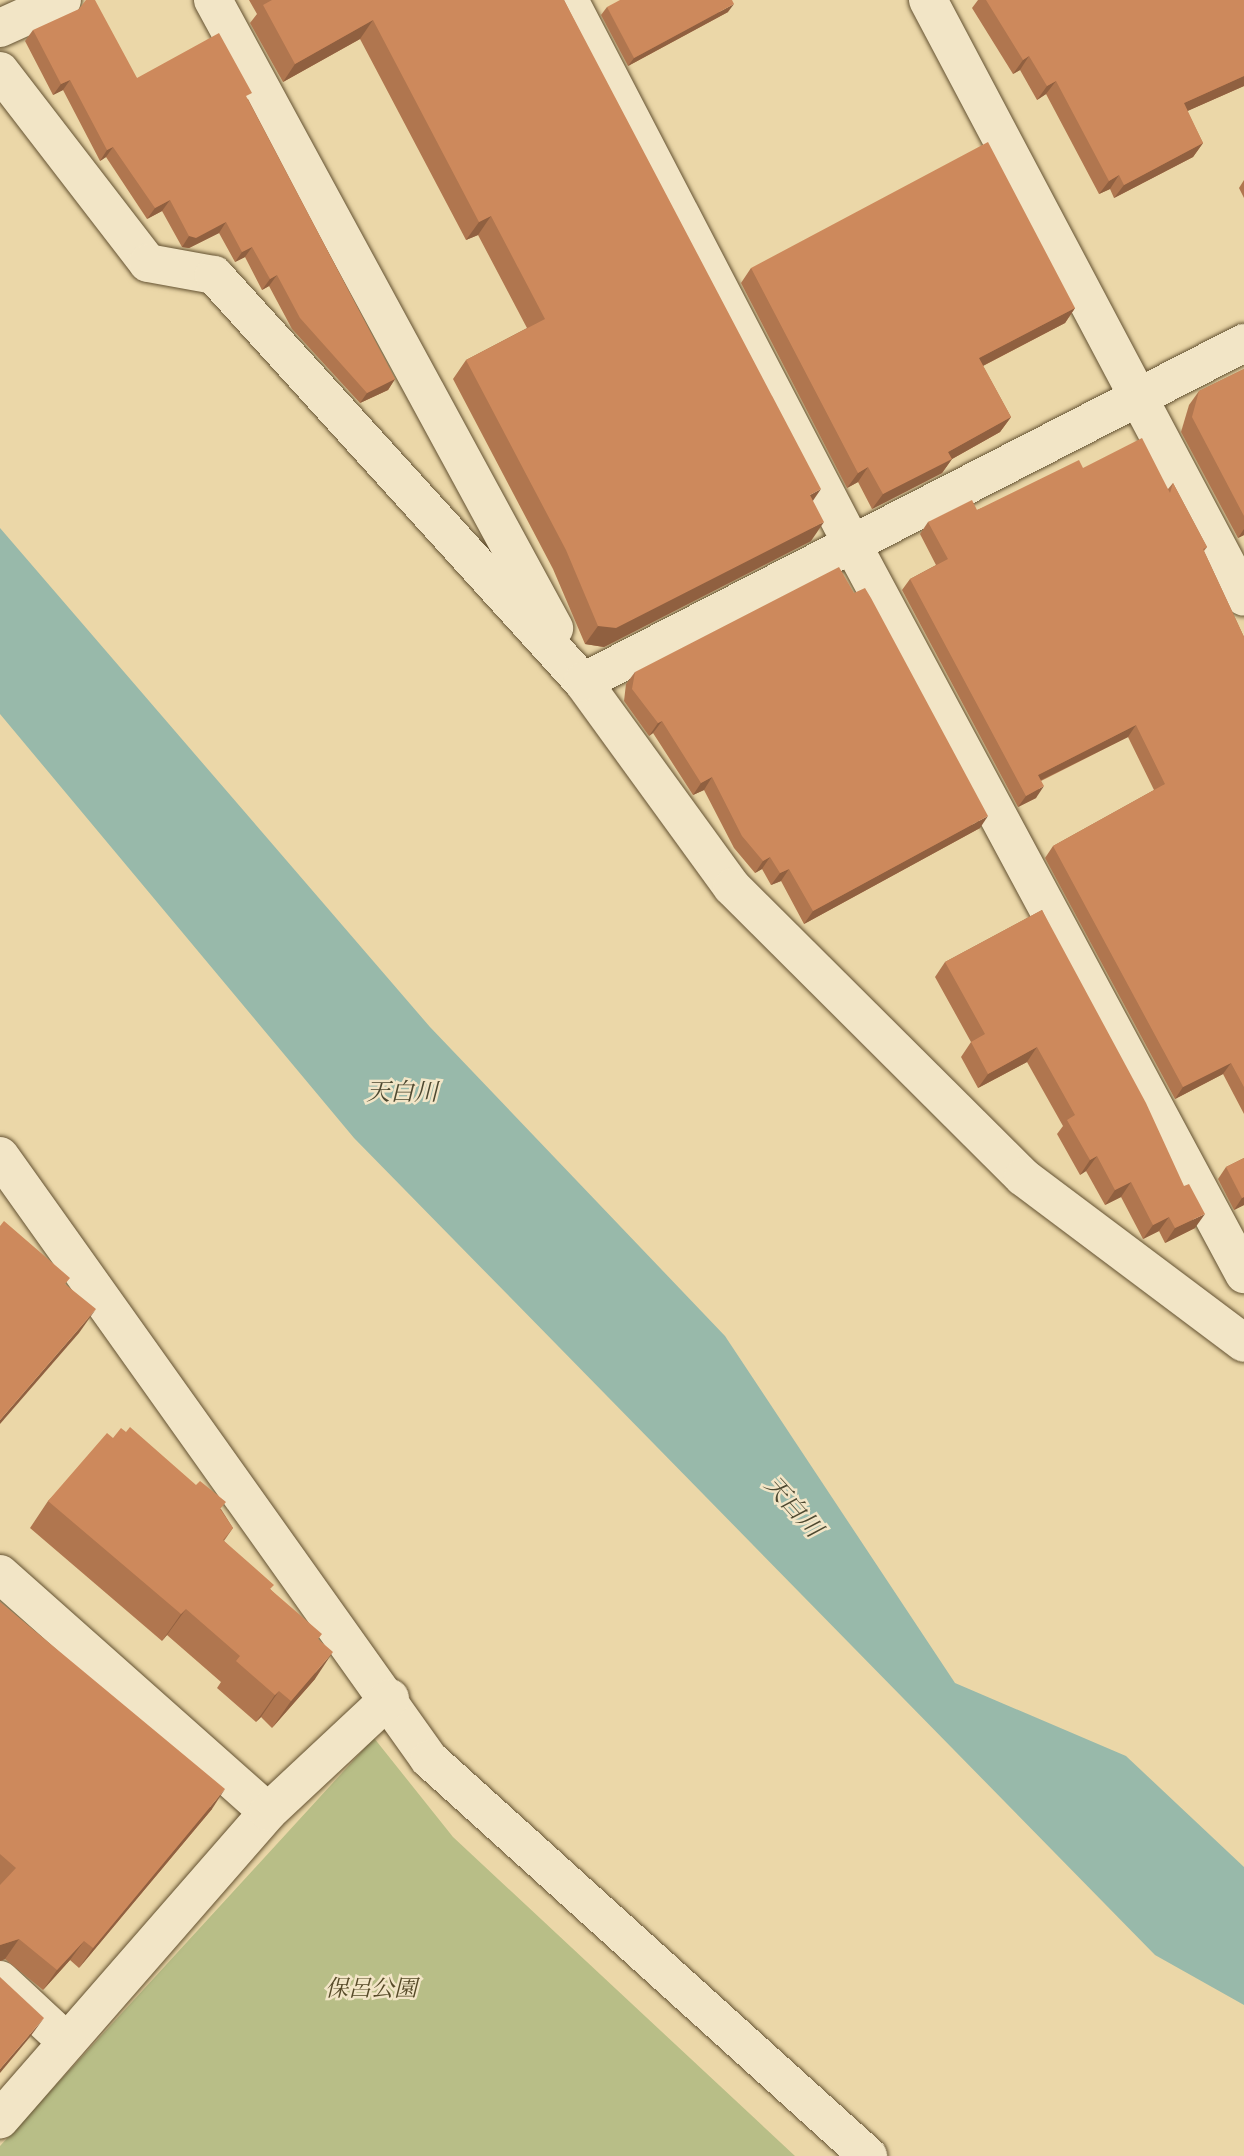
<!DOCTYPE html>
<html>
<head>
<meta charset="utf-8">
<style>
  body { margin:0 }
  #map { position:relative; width:1244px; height:2156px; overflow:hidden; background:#ebd7a8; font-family:"IM FELL Double Pica","Noto Serif JP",serif }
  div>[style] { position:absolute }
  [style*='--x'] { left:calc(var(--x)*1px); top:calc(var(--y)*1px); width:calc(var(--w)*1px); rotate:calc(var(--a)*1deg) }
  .green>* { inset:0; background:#b8be87 }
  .water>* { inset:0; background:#98b9aa }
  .roads { filter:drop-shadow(0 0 2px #635131) drop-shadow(0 0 2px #635131) }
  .minor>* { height:38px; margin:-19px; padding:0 19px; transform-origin:19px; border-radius:19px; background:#f2e5c6 }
  .wall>* { inset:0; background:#b0764f }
  .shaded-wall>* { inset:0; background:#906040 }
  .building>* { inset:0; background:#cd895c }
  span { translate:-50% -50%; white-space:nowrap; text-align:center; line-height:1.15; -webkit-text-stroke:5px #f2e5c6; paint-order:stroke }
  .park-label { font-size:23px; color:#564a28; font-style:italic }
  .water-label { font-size:24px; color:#4e4931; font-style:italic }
</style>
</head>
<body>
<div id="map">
  <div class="green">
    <i style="clip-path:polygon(374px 1738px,453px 1837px,795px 2156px,0 2156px,0 2146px)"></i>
  </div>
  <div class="water">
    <i style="clip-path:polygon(0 528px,430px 1027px,725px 1336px,955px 1683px,1126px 1756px,1244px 1867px,1244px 2005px,1155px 1955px,354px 1138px,0 714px)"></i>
  </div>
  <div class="roads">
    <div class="minor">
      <i style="--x:213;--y:0;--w:715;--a:61.5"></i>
      <i style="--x:569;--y:0;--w:613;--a:62.52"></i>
      <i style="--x:852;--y:544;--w:829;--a:61.76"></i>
      <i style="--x:928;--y:0;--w:675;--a:62.11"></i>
      <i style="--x:0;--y:28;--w:68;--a:-24.3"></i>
      <i style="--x:0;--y:71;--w:242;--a:52.4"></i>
      <i style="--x:148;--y:263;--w:67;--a:10.3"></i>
      <i style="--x:214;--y:275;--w:549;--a:47.8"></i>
      <i style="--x:583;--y:682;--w:253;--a:54"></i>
      <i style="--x:732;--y:887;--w:411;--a:44.9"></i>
      <i style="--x:1023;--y:1177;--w:276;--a:36.9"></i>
      <i style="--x:583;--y:682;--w:743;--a:-27.15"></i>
      <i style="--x:0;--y:1156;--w:740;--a:54.57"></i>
      <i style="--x:429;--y:1759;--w:592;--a:42.12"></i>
      <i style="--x:0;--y:1574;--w:358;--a:41.6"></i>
      <i style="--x:268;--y:1812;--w:408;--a:131.1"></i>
      <i style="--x:268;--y:1812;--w:167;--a:-43.1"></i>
      <i style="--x:0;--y:1980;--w:91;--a:42.8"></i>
    </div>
  </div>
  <div class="wall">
    <i style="clip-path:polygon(249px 0,564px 0,813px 501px,811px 541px,604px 647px,585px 644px,553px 569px,453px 379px,466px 360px,527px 328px,478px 235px,466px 240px,360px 39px,283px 82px,250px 23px,257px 14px)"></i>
    <i style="clip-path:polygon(978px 0,1244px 0,1244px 86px,1187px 111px,1203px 143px,1193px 157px,1114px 198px,1110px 189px,1099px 194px,1046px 94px,1037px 100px,1020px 70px,1013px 74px,972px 8px)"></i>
    <i style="clip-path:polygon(607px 7px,728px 12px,628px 66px,601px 15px)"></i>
    <i style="clip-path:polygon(33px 30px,137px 78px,248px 99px,395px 379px,388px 390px,360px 403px,292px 329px,269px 286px,262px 290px,245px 257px,235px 262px,219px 233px,189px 248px,182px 247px,162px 211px,147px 219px,106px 157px,100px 161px,63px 90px,53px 95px,25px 41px)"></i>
    <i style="clip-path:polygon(1244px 180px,1244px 198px,1239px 188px)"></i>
    <i style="clip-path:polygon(751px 268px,1075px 308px,1065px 323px,983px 366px,1011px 417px,1000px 432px,952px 459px,942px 473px,872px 509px,858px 482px,847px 488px,741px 283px)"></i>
    <i style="clip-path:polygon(1244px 369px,1244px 535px,1238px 538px,1181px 432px,1189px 405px,1199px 391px)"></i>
    <i style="clip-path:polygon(1083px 468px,1168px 489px,1173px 483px,1207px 547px,1204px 551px,1244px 637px,1244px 1114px,1223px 1074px,1175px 1099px,1045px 858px,1053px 846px,1154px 790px,1128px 737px,1041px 781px,1036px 798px,1018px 807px,902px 590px,910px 579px,936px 565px,920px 534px,928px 522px,977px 510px)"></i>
    <i style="clip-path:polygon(635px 672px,980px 828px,804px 924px,781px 881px,771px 885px,762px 869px,755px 873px,734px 848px,704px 790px,693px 795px,653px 733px,649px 736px,624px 701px,626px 684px)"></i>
    <i style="clip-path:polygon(1042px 910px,1195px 1228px,1165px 1243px,1159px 1231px,1143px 1239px,1121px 1197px,1105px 1205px,1086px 1171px,1080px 1175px,1057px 1134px,1063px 1126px,1027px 1062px,978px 1088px,961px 1057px,971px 1042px,935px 977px,945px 962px)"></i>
    <i style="clip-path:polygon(1244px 1158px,1244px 1205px,1234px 1210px,1218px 1179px,1226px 1167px)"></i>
    <i style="clip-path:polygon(113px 1438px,221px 1509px,233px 1528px,224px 1541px,318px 1639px,315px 1679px,272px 1728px,261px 1717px,256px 1722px,217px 1688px,221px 1682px,167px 1635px,162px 1641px,30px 1528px,48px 1501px)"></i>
    <i style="clip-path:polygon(0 1602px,212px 1809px,79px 1968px,70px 1960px,43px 1990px,5px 1959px,0 1961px)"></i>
  </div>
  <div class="shaded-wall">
    <i style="clip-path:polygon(734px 4px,728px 12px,628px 66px,634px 58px)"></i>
    <i style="clip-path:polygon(373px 20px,360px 39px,283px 82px,295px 64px)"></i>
    <i style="clip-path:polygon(1029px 56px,1020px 70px,1013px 74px,1023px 60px)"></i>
    <i style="clip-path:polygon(1244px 76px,1244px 86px,1174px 117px,1184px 103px)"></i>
    <i style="clip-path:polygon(70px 80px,63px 90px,53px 95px,61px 84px)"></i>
    <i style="clip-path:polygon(1056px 81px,1046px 94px,1037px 100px,1047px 86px)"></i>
    <i style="clip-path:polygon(1203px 143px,1193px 157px,1114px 198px,1124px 185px)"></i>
    <i style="clip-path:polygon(113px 147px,106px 157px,100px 161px,107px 150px)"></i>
    <i style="clip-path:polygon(1119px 175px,1110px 189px,1099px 194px,1109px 181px)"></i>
    <i style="clip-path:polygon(170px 200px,162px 211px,147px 219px,155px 208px)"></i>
    <i style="clip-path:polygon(491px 216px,478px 235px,466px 240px,479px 222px)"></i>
    <i style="clip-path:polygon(226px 222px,219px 233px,189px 248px,182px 247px,189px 236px)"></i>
    <i style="clip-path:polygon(252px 247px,245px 257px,235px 262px,242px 252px)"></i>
    <i style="clip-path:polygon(277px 275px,269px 286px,262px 290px,270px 279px)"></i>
    <i style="clip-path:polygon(1075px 308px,1065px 323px,969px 373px,979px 358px)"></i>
    <i style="clip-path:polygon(395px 379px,388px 390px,360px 403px,367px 393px)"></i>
    <i style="clip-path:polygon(1011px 417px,1000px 432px,952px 459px,942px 473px,872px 509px,883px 494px,948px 452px)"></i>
    <i style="clip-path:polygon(868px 467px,858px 482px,847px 488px,858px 473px)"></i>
    <i style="clip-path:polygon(821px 489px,808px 508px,810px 495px)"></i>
    <i style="clip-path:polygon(824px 522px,811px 541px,604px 647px,585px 644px,598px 626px)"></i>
    <i style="clip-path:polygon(1244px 529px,1244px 535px,1238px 538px)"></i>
    <i style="clip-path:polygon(662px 721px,653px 733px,649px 736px,658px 723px)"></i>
    <i style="clip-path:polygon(1136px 725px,1128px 737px,1029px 786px,1038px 775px)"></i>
    <i style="clip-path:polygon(712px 777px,704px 790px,693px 795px,701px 783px)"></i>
    <i style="clip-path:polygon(1044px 786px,1036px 798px,1018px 807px,1026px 796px)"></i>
    <i style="clip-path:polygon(988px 816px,980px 828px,804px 924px,813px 911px)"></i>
    <i style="clip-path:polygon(770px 857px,762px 869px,755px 873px,763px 861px)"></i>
    <i style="clip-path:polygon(789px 869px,781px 881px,771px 885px,780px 873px)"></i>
    <i style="clip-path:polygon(1037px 1047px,1027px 1062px,978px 1088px,988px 1074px)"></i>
    <i style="clip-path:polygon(1231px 1063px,1223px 1074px,1175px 1099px,1183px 1087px)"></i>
    <i style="clip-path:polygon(1097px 1156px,1086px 1171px,1080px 1175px,1090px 1160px)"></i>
    <i style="clip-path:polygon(1131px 1182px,1121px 1197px,1105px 1205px,1115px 1190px)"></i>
    <i style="clip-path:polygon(1244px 1197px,1244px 1205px,1234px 1210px,1242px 1198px)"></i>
    <i style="clip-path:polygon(1205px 1214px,1195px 1228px,1165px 1243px,1175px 1228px)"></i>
    <i style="clip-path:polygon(1169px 1217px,1159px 1231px,1143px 1239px,1153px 1225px)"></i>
    <i style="clip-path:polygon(96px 1309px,79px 1333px,0 1424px,0 1420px)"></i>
    <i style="clip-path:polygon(186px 1609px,167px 1635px,162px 1641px,181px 1614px)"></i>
    <i style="clip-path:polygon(333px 1652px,315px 1679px,272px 1728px,291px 1701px)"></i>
    <i style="clip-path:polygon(279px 1691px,261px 1717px,256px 1722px,275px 1695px)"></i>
    <i style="clip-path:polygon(225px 1789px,212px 1809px,79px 1968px,93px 1948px)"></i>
    <i style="clip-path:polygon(19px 1939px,5px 1959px,0 1961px,0 1945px)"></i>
    <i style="clip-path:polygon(84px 1941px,70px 1960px,43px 1990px,57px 1970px)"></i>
    <i style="clip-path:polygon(44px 2018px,30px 2037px,0 2073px,0 2069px)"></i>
  </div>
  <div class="building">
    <i style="clip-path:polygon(86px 0,95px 0,137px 78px,219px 33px,252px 93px,246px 96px,395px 379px,367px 393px,300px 318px,277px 275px,270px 279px,252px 247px,242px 252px,226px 222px,196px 238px,189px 236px,170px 200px,155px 208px,113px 147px,107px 150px,70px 80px,61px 84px,33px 30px,79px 9px)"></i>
    <i style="clip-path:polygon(272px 0,564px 0,821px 489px,810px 495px,824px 522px,616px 628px,598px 626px,566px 550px,466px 360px,545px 319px,491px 216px,479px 222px,373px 20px,295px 64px,263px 5px)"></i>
    <i style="clip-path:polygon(620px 0,732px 0,734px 4px,634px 58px,607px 7px)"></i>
    <i style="clip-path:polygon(986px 0,1244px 0,1244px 76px,1184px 103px,1203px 143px,1124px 185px,1119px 175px,1109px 181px,1056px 81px,1047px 86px,1029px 56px,1023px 60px)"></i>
    <i style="clip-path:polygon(988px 142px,1075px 308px,979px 358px,1011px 417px,948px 452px,952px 459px,883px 494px,868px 467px,858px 473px,751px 268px)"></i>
    <i style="clip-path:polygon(1244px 369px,1244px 516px,1192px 417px,1199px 391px)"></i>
    <i style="clip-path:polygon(1142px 438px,1170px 493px,1173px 483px,1207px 547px,1203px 549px,1244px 637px,1244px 1087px,1231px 1063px,1183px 1087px,1053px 846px,1165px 784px,1136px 725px,1038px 775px,1044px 786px,1026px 796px,910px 579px,948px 559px,928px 522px,972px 500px,977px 510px,1079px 460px,1083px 468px)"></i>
    <i style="clip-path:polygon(839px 567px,854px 593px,865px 588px,871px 598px,988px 816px,813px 911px,789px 869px,780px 873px,770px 857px,763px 861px,742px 836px,712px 777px,701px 783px,662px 721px,658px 723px,632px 689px,635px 672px)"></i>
    <i style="clip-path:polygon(1042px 910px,1146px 1103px,1184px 1186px,1189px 1184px,1205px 1214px,1175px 1228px,1169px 1217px,1153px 1225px,1131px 1182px,1115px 1190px,1097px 1156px,1090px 1160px,1067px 1120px,1075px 1115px,1037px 1047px,988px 1074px,971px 1042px,985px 1034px,945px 962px)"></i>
    <i style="clip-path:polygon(1244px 1158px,1244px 1197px,1242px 1198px,1226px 1167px)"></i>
    <i style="clip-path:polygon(4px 1221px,70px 1278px,65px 1284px,96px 1309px,0 1420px,0 1226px)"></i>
    <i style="clip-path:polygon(130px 1427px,196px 1485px,200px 1481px,226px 1502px,220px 1509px,233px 1528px,223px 1540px,274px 1585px,270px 1589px,322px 1634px,318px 1639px,333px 1652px,291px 1701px,279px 1691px,275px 1695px,236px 1661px,240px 1656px,186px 1609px,181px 1614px,48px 1501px,107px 1433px,113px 1438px,121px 1428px,126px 1432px)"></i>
    <i style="clip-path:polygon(0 1602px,225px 1789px,93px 1948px,84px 1941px,57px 1970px,19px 1939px,0 1945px,0 1885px,16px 1868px,0 1854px)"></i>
    <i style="clip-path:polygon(0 1977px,44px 2018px,0 2069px)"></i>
  </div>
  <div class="park-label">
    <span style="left:371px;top:1989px">保呂公園</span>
  </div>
  <div class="water-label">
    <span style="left:402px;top:1093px">天白川</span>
    <span style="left:793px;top:1507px;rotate:48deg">天白川</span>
  </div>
</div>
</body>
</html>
